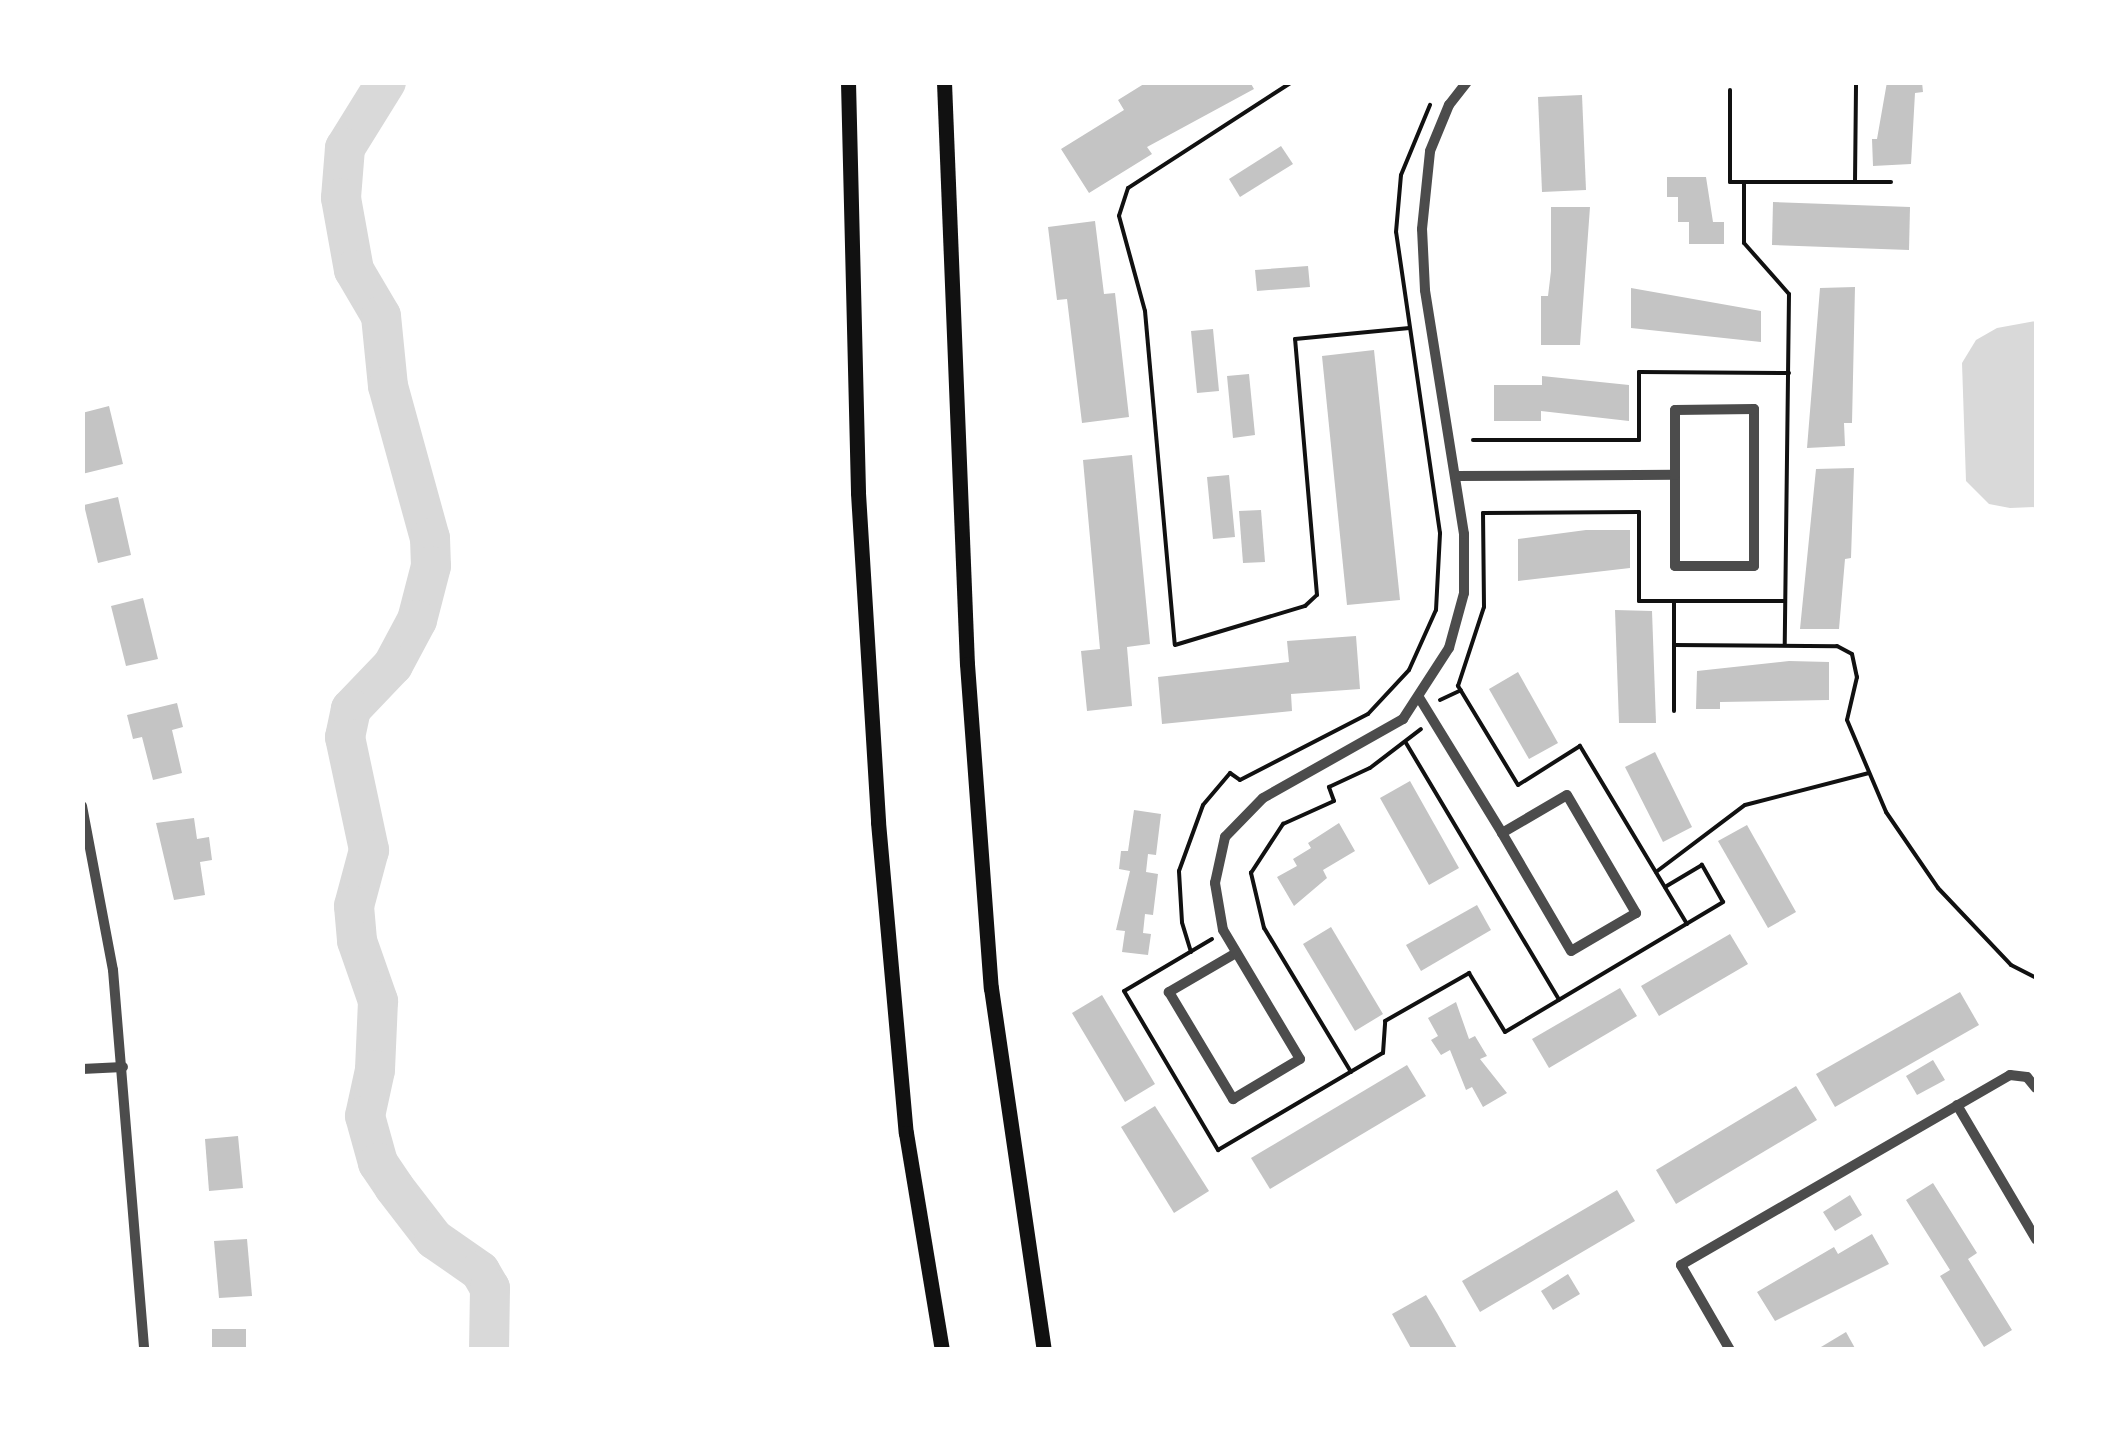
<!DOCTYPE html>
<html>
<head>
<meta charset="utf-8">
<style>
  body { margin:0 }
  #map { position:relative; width:2119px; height:1432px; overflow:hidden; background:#fff; font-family:"Titillium Web",sans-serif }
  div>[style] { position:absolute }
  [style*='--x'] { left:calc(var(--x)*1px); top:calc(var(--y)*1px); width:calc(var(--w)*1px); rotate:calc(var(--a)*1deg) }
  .water>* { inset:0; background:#d9d9d9 }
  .river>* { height:40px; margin:-20px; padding:0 20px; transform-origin:20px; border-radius:20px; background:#d9d9d9 }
  .building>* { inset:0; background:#c4c4c4 }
  .path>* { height:4px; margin:-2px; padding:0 2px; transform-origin:2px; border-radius:2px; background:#111 }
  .minor>* { height:10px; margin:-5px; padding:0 5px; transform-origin:5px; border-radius:5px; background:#4c4c4c }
  .primary>* { height:15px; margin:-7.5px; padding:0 7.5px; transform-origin:7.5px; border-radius:7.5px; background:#111 }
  span { translate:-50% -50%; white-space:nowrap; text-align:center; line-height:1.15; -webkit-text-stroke:9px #fff; paint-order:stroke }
  .frame { position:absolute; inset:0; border:85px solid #fff; pointer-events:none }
</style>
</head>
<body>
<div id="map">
  <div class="water">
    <i style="clip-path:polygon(2036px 321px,2036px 507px,2010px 508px,1989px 504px,1966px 481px,1962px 363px,1976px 340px,1997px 328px)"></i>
  </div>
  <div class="river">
    <i style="--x:386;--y:82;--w:78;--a:121.8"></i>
    <i style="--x:345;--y:148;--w:50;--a:94.6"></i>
    <i style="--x:341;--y:198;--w:73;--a:79.8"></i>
    <i style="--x:354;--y:270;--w:53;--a:59.6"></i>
    <i style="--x:381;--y:316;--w:70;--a:84.3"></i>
    <i style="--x:388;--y:386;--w:158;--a:74.6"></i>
    <i style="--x:430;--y:538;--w:28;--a:88"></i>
    <i style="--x:431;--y:566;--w:56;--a:104.5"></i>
    <i style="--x:417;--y:620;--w:51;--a:118.1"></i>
    <i style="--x:393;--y:665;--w:61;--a:133.7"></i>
    <i style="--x:351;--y:709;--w:29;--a:102"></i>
    <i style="--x:345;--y:737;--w:116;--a:78"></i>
    <i style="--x:369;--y:850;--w:58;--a:105"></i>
    <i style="--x:354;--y:906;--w:35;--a:85"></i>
    <i style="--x:357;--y:941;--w:64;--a:70.7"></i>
    <i style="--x:378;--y:1001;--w:69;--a:92.5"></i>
    <i style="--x:375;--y:1070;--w:47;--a:102.3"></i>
    <i style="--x:365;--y:1116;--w:49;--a:74.5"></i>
    <i style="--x:378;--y:1163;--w:29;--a:56"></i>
    <i style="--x:394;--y:1187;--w:66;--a:52.4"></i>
    <i style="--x:434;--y:1239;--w:56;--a:34.8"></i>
    <i style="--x:480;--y:1271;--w:20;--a:60"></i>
    <i style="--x:490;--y:1288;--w:62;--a:90.9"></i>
  </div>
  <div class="building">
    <i style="clip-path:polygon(1147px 82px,1250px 82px,1254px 89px,1147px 147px,1152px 154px,1089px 193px,1061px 149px,1124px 110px,1118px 100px)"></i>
    <i style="clip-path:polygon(1887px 82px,1922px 82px,1923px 92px,1915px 93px,1911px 164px,1873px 166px,1872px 139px,1877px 139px)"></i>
    <i style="clip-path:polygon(1582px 95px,1586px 190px,1542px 192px,1538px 97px)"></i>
    <i style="clip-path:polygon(1281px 146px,1293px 164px,1240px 197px,1229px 179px)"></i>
    <i style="clip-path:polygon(1667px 177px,1706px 177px,1713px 222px,1724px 222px,1724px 244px,1689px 244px,1689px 222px,1678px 222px,1678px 197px,1667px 197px)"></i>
    <i style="clip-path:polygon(1773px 202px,1910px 207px,1909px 250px,1772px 245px)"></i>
    <i style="clip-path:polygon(1551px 207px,1590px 207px,1580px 345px,1541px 345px,1541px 296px,1548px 296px,1551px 271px)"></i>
    <i style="clip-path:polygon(1095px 221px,1104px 294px,1115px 293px,1129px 417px,1082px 423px,1067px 299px,1057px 300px,1048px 227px)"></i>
    <i style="clip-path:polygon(1308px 266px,1310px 287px,1257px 291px,1255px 270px)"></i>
    <i style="clip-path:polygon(1855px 287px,1852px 423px,1844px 423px,1845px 446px,1807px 448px,1820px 288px)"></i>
    <i style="clip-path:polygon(1631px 288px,1761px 311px,1761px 342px,1631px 328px)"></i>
    <i style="clip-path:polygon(1213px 329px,1219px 391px,1197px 393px,1191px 331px)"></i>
    <i style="clip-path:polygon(1374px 350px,1400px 600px,1347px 605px,1322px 356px)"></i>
    <i style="clip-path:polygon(1249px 374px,1255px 435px,1233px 438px,1227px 376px)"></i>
    <i style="clip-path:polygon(1542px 376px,1629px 385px,1629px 421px,1541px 411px,1541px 421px,1494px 421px,1494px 385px,1542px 385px)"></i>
    <i style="clip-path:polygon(109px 406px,123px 464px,82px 474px,82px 413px)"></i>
    <i style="clip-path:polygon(1132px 455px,1150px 644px,1127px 647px,1132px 706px,1087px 711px,1081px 651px,1100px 649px,1083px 460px)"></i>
    <i style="clip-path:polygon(1854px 468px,1851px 558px,1845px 559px,1839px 629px,1800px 629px,1816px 469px)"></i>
    <i style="clip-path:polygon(1229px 475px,1235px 537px,1213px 539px,1207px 477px)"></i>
    <i style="clip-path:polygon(118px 497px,131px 555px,98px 563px,84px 505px)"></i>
    <i style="clip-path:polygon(1261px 510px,1265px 562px,1243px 563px,1239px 511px)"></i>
    <i style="clip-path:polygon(1586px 530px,1630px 530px,1630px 568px,1518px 581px,1518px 539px)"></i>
    <i style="clip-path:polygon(143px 598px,158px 659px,126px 666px,111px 606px)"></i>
    <i style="clip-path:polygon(1615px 610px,1652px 611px,1656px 723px,1619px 723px)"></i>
    <i style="clip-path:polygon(1356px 636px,1360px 689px,1291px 694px,1292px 711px,1162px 724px,1158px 677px,1289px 662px,1287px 641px)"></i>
    <i style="clip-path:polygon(1789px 661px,1829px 662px,1829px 700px,1720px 702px,1720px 709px,1696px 709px,1697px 671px)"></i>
    <i style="clip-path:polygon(1518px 672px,1558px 743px,1529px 759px,1489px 689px)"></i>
    <i style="clip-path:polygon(177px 703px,183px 727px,172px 730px,182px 773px,153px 780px,142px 737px,133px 739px,127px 715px)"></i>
    <i style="clip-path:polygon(1655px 752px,1692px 827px,1663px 842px,1625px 767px)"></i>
    <i style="clip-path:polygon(1410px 781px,1459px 868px,1429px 885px,1380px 798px)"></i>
    <i style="clip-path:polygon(1134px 810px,1161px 814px,1156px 855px,1148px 854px,1146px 872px,1158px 874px,1153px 915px,1145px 914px,1143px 933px,1151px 934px,1148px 955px,1122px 952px,1125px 931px,1116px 930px,1130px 871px,1119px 869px,1121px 851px,1128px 851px)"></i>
    <i style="clip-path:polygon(194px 818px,197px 839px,209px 837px,212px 860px,200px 862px,205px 895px,174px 900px,156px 823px)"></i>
    <i style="clip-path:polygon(1339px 823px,1355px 851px,1323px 870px,1327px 878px,1294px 906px,1277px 877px,1297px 866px,1293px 859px,1311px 848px,1308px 843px)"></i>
    <i style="clip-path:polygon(1747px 825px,1796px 912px,1768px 928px,1718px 841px)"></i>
    <i style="clip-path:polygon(1477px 905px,1491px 930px,1421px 971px,1406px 945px)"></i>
    <i style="clip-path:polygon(1331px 927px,1383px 1014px,1355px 1031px,1303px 944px)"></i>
    <i style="clip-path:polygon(1730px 934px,1748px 964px,1659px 1016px,1641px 986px)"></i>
    <i style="clip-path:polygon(1620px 988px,1637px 1016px,1549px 1068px,1532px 1039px)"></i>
    <i style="clip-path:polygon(1960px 992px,1979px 1025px,1835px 1107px,1816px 1074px)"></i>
    <i style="clip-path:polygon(1102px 995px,1155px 1084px,1125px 1102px,1072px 1013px)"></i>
    <i style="clip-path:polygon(1456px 1002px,1469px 1039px,1475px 1036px,1487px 1056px,1480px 1059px,1507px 1093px,1483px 1107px,1472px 1087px,1466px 1090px,1450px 1050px,1441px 1055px,1431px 1040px,1438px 1036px,1428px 1018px)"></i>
    <i style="clip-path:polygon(1933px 1060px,1945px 1080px,1917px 1095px,1906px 1076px)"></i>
    <i style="clip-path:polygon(1407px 1065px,1426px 1096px,1270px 1189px,1251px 1158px)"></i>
    <i style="clip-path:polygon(1796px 1086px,1817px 1120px,1676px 1204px,1656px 1170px)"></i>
    <i style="clip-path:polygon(1155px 1106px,1209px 1191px,1174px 1213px,1121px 1127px)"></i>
    <i style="clip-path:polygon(238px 1136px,243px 1188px,209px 1191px,205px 1139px)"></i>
    <i style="clip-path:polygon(1933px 1183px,1977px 1253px,1968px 1259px,2012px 1330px,1984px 1347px,1940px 1276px,1950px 1270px,1906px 1200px)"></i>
    <i style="clip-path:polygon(1617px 1190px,1635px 1221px,1480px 1312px,1462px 1281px)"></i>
    <i style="clip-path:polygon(1850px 1195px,1862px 1215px,1835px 1231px,1823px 1212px)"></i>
    <i style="clip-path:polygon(1872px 1234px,1889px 1264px,1775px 1321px,1757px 1292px,1834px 1247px,1838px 1254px)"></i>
    <i style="clip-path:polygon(247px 1239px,252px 1296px,219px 1298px,214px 1241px)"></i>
    <i style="clip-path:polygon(1568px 1274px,1580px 1294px,1553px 1310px,1541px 1291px)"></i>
    <i style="clip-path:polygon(1426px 1295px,1437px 1313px,1458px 1350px,1412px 1350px,1392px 1314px)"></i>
    <i style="clip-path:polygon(212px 1329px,246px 1329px,246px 1350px,212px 1350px)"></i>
    <i style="clip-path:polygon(1846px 1332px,1856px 1350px,1816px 1350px)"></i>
  </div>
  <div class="path">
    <i style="--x:1292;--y:82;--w:195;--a:147.1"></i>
    <i style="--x:1128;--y:188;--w:29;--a:108"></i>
    <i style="--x:1119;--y:216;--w:98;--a:74.7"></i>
    <i style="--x:1145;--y:311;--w:335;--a:84.9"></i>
    <i style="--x:1175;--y:645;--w:136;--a:-16.7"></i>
    <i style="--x:1305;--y:606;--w:16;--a:-43"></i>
    <i style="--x:1317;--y:595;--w:257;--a:-94.9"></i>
    <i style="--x:1295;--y:339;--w:115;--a:-5.5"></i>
    <i style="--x:1730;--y:90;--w:92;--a:90"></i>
    <i style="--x:1730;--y:182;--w:161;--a:0"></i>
    <i style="--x:1744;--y:182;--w:61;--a:90"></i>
    <i style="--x:1744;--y:243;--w:68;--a:48.6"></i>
    <i style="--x:1789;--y:294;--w:351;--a:90.7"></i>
    <i style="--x:1855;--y:182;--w:100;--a:-89.4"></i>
    <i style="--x:1473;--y:440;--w:166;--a:0"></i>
    <i style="--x:1639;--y:440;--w:68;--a:-90"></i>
    <i style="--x:1639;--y:372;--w:150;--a:0.4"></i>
    <i style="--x:1674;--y:601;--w:110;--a:90"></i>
    <i style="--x:1674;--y:645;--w:163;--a:0.4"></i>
    <i style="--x:1837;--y:646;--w:17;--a:28"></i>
    <i style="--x:1852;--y:654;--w:24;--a:78"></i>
    <i style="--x:1857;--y:677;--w:44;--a:103.1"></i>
    <i style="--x:1847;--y:720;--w:100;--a:67"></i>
    <i style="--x:1886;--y:812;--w:92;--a:55.6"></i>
    <i style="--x:1938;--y:888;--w:106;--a:46.5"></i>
    <i style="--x:2011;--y:965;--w:28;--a:27"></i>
    <i style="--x:1440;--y:700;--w:23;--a:-25"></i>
    <i style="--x:1406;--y:743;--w:299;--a:59.2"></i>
    <i style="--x:1656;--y:872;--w:111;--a:-37"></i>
    <i style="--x:1745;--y:805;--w:128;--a:-14.5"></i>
    <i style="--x:1687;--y:924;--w:208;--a:-121"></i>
    <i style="--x:1580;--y:746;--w:73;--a:147.8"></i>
    <i style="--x:1518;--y:785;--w:116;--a:-121.2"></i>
    <i style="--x:1458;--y:686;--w:83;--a:-71.8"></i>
    <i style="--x:1484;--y:607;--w:94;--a:-90.6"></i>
    <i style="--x:1483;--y:513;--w:156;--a:-0.4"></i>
    <i style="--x:1639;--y:512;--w:89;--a:90"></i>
    <i style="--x:1639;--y:601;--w:146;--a:0"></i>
    <i style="--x:1212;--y:939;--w:102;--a:149.4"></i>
    <i style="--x:1124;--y:991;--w:185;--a:59.4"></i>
    <i style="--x:1218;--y:1150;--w:191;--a:-30.5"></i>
    <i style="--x:1383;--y:1053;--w:32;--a:-86"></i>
    <i style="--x:1385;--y:1021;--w:97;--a:-29.7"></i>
    <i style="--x:1469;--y:973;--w:69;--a:58.6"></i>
    <i style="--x:1505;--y:1032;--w:254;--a:-30.8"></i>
    <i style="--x:1723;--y:902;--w:43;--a:-119.6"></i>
    <i style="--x:1702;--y:865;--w:43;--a:149.3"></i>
    <i style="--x:1191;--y:952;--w:31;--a:-107"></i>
    <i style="--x:1182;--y:922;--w:51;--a:-93.4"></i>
    <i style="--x:1179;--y:871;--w:70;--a:-70"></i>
    <i style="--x:1203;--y:805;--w:42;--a:-49.8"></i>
    <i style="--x:1230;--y:773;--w:12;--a:35"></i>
    <i style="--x:1240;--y:780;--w:144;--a:-27.3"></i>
    <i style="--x:1368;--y:714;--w:60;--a:-47"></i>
    <i style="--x:1409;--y:670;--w:66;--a:-65.8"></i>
    <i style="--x:1436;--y:610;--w:77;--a:-87"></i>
    <i style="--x:1440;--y:533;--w:304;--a:-98.3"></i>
    <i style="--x:1396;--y:232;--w:57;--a:-85"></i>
    <i style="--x:1401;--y:175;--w:76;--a:-67.5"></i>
    <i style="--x:1351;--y:1072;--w:168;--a:-121.1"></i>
    <i style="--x:1264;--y:928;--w:57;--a:-103.3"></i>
    <i style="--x:1251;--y:873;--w:59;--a:-56.9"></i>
    <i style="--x:1283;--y:824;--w:56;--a:-24.3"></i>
    <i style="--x:1334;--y:801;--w:15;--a:-110"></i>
    <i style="--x:1329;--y:787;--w:45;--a:-24.9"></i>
    <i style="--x:1370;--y:768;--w:64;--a:-37.4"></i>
  </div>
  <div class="minor">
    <i style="--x:1455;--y:476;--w:220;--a:-0.3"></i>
    <i style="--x:1675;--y:475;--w:91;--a:90"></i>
    <i style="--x:1675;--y:566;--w:79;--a:0"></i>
    <i style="--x:1754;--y:566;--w:157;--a:-90"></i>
    <i style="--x:1754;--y:409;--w:79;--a:179.3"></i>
    <i style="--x:1675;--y:410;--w:65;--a:90"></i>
    <i style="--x:1420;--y:699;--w:157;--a:58.5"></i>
    <i style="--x:1502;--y:833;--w:75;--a:-30.3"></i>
    <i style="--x:1567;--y:795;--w:137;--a:59.7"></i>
    <i style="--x:1636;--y:913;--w:75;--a:149.7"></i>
    <i style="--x:1571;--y:951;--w:137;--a:-120.3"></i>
    <i style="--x:82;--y:806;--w:167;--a:79.3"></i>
    <i style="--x:113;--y:970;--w:381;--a:85.3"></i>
    <i style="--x:1236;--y:953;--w:78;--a:149.8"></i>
    <i style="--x:1169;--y:992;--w:125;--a:59.1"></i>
    <i style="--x:1233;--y:1099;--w:78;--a:-30.8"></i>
    <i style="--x:1300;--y:1059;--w:150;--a:-120.8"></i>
    <i style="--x:1223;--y:930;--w:48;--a:-99.7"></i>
    <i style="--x:1215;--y:883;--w:47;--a:-77.7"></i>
    <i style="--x:1225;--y:837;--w:54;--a:-45.7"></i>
    <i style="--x:1263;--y:798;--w:161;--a:-29.4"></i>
    <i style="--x:1403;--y:719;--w:85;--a:-57.1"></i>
    <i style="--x:1449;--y:648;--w:57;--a:-74.7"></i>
    <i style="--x:1464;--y:593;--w:59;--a:-90"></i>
    <i style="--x:1464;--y:534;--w:247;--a:-99.1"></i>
    <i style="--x:1425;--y:290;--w:61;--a:-92.8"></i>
    <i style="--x:1422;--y:229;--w:78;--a:-84.1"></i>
    <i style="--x:1430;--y:151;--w:50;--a:-67.6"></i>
    <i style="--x:1449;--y:105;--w:29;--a:-52"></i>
    <i style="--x:82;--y:1069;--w:41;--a:-2.8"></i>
    <i style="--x:1957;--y:1105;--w:156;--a:59.5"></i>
    <i style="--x:1730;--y:1350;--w:98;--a:-120"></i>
    <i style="--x:1681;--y:1265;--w:380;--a:-30"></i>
    <i style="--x:2010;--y:1075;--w:17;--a:7"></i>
    <i style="--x:2027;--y:1077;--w:14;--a:51"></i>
  </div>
  <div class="primary">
    <i style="--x:848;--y:82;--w:411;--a:88.6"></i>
    <i style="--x:858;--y:493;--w:330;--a:86.5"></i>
    <i style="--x:878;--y:822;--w:312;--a:84.9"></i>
    <i style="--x:906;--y:1133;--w:220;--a:80.6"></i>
    <i style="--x:944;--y:82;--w:582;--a:87.74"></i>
    <i style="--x:967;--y:664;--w:325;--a:85.8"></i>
    <i style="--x:991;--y:988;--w:366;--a:81.7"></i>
  </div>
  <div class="frame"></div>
</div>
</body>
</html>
